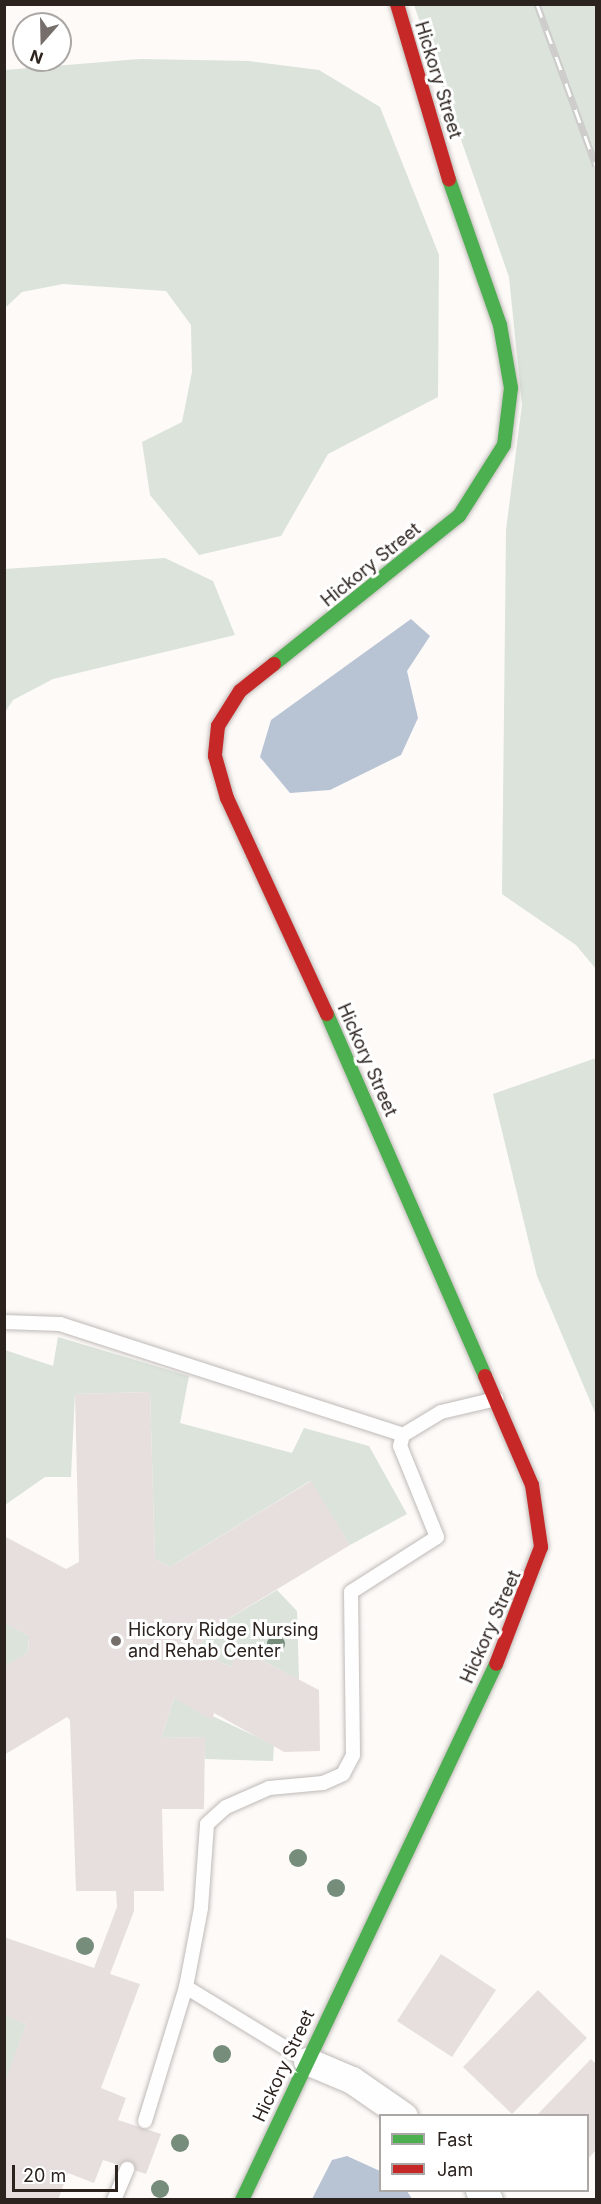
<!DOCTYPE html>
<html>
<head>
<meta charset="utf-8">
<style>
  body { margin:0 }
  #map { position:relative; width:601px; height:2204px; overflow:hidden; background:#fdfaf8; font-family:Inter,sans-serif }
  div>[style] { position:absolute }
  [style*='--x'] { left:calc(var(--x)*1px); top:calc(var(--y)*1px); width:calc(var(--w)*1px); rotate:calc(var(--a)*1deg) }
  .green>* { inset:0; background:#dbe3db }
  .water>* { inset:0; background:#b8c3d4 }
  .building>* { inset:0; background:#e6dfde }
  .roads { filter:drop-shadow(0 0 2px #bfbab7) drop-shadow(0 0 2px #bfbab7) }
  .lane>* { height:14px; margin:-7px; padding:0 7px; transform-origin:7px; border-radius:7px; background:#fffefe }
  .street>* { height:27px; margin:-13.5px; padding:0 13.5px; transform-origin:13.5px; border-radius:13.5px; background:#fffefe }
  .fast>* { height:14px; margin:-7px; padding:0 7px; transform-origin:7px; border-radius:7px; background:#4caf50 }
  .jam>* { height:14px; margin:-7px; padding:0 7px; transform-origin:7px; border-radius:7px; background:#c62828 }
  .rail>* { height:7px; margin-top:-3.5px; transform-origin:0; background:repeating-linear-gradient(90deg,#fff 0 14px,#cdcccb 0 28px); box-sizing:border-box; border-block:2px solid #cdcccb }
  .trees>* { width:18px; height:18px; margin:-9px; border-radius:50%; background:#768d7b }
  .dots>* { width:16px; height:16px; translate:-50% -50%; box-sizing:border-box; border:3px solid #fff; border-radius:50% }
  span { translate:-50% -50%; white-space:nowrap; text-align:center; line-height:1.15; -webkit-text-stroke:6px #fff; paint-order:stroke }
  .street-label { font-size:18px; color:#2c231f }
  .poi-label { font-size:18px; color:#2c231f }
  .left { translate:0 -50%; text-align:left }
  .frame { position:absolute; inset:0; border:6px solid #2c231f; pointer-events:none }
  .legend { position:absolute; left:379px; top:2114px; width:210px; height:78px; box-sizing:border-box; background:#fff; border:2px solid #aba7a5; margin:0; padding:8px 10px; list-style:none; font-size:18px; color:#2c231f }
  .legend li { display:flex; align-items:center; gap:12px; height:30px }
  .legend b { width:30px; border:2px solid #aba7a5 }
  .north { position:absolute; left:12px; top:12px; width:60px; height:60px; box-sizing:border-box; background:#fff; border:2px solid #aba7a5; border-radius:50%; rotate:200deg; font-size:16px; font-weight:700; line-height:24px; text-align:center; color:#2c231f }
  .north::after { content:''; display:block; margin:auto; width:21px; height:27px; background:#756e6b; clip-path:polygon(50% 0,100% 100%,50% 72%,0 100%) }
  .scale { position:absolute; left:12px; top:2165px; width:106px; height:27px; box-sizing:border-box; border:3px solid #2c231f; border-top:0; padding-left:8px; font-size:18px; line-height:21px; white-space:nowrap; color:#2c231f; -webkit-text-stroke:4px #fff; paint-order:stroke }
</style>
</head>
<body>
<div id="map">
  <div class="green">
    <i style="clip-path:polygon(414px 5px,596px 5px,596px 969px,576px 945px,502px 894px,506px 530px,522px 405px,509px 277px)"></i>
    <i style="clip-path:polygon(140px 59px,249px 61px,319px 70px,380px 107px,439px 255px,438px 397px,328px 454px,281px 536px,199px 555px,150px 495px,142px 442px,182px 422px,192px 372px,191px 325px,166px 291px,63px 284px,22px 292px,5px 308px,5px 70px)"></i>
    <i style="clip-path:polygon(165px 558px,213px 581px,235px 635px,53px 679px,13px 700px,5px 712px,5px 569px)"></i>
    <i style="clip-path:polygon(596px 1058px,596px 1415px,537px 1276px,493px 1094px)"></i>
    <i style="clip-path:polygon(58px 1337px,189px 1376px,180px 1423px,292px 1453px,304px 1428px,369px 1446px,407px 1514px,350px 1545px,310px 1481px,170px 1567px,155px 1559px,150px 1392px,75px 1394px,71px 1477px,45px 1477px,5px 1505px,5px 1350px,53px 1366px)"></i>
    <i style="clip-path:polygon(277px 1590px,297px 1611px,299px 1680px,239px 1648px,231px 1667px,198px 1652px,208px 1631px)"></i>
    <i style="clip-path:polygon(5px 1623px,29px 1636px,28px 1652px,5px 1667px)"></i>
    <i style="clip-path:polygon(174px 1698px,274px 1745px,273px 1761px,205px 1759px,204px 1737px,161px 1738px)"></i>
    <i style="clip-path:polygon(5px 2015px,26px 2024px,5px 2085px)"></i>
  </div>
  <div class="water">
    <i style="clip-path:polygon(411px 619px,430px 636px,407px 671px,418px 718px,401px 755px,330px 790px,290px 793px,260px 757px,271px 720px)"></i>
    <i style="clip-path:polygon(347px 2156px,380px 2171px,380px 2190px,407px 2191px,412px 2199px,312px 2199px,332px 2160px)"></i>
  </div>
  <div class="building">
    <i style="clip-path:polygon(150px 1392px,155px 1559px,170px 1567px,311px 1481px,350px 1545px,208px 1631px,198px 1652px,231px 1667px,238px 1648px,319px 1690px,320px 1751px,284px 1752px,214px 1713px,212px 1720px,174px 1698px,161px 1738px,205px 1737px,204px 1809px,162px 1809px,164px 1891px,134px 1891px,134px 1911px,110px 1974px,140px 1984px,101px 2088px,126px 2098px,118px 2120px,161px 2134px,146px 2174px,103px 2160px,94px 2183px,68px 2173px,58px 2200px,4px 2200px,4px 2085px,26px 2024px,4px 2015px,4px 1937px,94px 1968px,117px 1907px,116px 1891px,76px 1891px,70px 1720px,67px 1717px,4px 1755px,4px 1667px,28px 1652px,29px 1636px,4px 1623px,4px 1536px,66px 1569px,79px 1562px,75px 1394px)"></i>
    <i style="clip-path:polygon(441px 1954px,496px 1990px,452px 2057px,397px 2021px)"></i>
    <i style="clip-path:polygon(538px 1990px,587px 2038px,512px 2114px,463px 2067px)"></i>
    <i style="clip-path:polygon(591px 2059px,596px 2064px,596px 2150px,588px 2159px,588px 2116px,536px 2116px)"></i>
  </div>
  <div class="roads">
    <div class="lane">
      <i style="--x:4;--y:1322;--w:56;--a:2"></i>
      <i style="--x:60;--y:1324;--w:361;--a:17.9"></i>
      <i style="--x:307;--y:2061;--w:142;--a:-148.6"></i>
      <i style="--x:186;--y:1987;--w:80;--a:-79.2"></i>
      <i style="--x:201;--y:1908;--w:84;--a:-85.9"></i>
      <i style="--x:207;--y:1824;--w:25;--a:-42"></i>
      <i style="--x:226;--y:1807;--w:47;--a:-23.8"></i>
      <i style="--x:269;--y:1788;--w:54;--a:-5.3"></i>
      <i style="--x:323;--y:1783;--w:22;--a:-24"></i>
      <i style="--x:343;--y:1774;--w:21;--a:-62"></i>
      <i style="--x:353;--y:1755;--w:163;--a:-90.7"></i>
      <i style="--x:351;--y:1592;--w:102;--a:-32.6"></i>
      <i style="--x:437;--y:1537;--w:98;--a:-112.1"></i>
      <i style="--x:400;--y:1446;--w:11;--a:-75"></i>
      <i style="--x:403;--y:1435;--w:44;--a:-31.2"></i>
      <i style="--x:441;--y:1412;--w:57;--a:-13.3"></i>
      <i style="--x:145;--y:2121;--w:140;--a:-73"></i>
      <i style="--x:114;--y:2200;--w:34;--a:-67"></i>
    </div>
    <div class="street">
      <i style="--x:307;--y:2061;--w:49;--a:22.9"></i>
      <i style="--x:352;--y:2080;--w:63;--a:34.7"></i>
      <i style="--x:479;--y:2190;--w:14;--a:45"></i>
    </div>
    <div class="fast">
      <i style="--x:274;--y:664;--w:237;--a:-38.7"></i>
      <i style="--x:459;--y:516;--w:84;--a:-57.6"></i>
      <i style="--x:504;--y:445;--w:57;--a:-83"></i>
      <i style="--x:511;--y:388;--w:64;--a:-99.9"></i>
      <i style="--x:500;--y:325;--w:155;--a:-109.3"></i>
      <i style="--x:327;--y:1014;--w:395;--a:66.4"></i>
      <i style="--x:242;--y:2200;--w:593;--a:-64.64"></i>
    </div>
    <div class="jam">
      <i style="--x:397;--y:4;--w:183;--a:73.5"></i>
      <i style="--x:274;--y:664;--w:43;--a:141.5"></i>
      <i style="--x:240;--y:691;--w:41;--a:122.2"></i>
      <i style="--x:218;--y:726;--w:30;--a:96"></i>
      <i style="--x:215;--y:756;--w:44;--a:74.1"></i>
      <i style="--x:227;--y:798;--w:238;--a:65.2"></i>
      <i style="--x:485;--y:1376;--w:119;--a:66.7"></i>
      <i style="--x:532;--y:1485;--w:63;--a:81.7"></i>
      <i style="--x:541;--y:1547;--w:125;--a:111"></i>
    </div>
  </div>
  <div class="rail">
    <i style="--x:537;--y:4;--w:172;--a:70"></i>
  </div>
  <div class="trees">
    <i style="left:276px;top:1644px"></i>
    <i style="left:298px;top:1858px"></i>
    <i style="left:336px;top:1888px"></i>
    <i style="left:85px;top:1946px"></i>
    <i style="left:222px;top:2054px"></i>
    <i style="left:180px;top:2143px"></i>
    <i style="left:160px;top:2189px"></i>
  </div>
  <div class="dots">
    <i style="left:116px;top:1641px;background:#756e6b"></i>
  </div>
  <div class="street-label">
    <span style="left:438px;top:80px;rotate:73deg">Hickory Street</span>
    <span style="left:371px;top:565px;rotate:-39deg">Hickory Street</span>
    <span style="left:367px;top:1060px;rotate:66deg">Hickory Street</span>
    <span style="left:491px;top:1627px;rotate:-66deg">Hickory Street</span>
    <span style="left:284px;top:2066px;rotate:-65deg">Hickory Street</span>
  </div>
  <div class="poi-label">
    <span class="left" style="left:128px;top:1641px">Hickory Ridge Nursing<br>and Rehab Center</span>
  </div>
  <div class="frame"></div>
  <ul class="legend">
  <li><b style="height:8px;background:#4caf50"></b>Fast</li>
  <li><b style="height:8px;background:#c62828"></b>Jam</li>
  </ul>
  <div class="north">N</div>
  <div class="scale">20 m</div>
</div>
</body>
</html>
